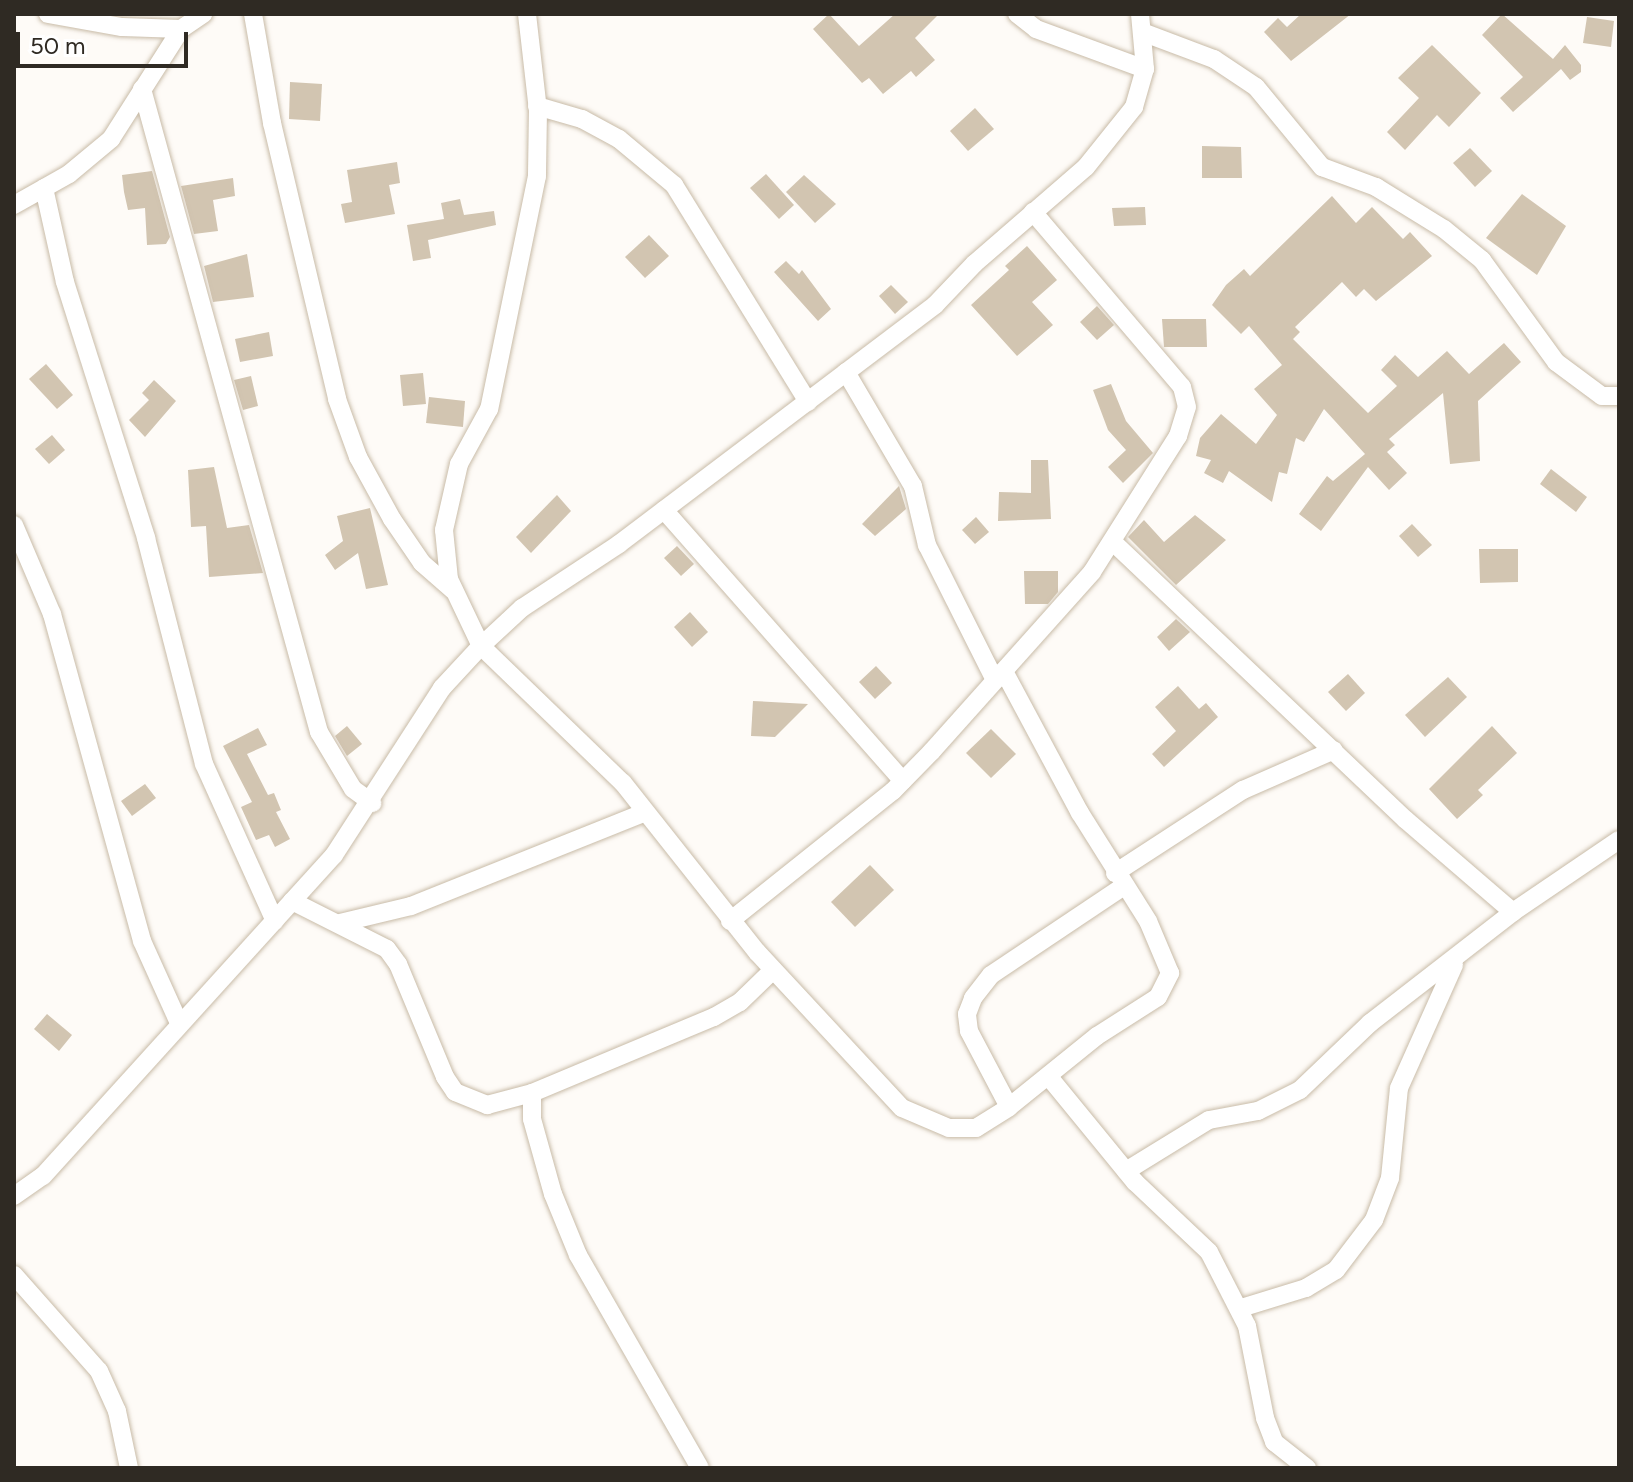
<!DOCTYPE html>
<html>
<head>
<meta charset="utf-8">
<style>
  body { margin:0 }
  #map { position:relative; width:1633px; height:1482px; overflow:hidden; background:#fefbf7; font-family:Figtree,sans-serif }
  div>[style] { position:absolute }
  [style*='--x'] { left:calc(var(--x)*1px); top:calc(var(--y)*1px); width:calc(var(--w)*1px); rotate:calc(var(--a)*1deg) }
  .building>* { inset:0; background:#d2c5b1 }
  .roads { filter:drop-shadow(0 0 2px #c8bba7) drop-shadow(0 0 2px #c8bba7) }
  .street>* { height:18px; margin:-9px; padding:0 9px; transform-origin:9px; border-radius:9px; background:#fff }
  span { translate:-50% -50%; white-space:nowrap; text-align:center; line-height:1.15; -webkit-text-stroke:7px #fff; paint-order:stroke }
  .frame { position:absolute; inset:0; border:16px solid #2f2a23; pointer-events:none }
  .scale { position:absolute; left:16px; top:32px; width:172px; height:36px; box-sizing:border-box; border:4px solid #2f2a23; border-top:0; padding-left:10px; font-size:24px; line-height:28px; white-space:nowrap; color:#2f2a23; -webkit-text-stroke:6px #fff; paint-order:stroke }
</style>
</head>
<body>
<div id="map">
  <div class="building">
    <i style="clip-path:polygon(829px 14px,859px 46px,895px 14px,939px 14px,915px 38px,935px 60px,916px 77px,911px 71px,883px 94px,869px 78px,862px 83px,813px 29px)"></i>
    <i style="clip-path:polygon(1301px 14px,1351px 14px,1291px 61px,1264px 32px,1278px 18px,1287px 27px)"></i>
    <i style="clip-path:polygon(1502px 14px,1553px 59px,1565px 45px,1581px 65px,1581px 72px,1570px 80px,1561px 69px,1513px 112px,1500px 98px,1523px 77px,1482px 35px)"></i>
    <i style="clip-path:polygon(1587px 17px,1614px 21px,1611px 47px,1583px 43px)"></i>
    <i style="clip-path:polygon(1432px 45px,1481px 93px,1449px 127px,1437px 115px,1405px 150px,1387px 132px,1419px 98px,1398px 78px)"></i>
    <i style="clip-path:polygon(290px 82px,322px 84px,320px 121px,289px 119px)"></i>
    <i style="clip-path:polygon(975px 108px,994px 129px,968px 151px,950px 131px)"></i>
    <i style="clip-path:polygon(1202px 146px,1241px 147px,1242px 178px,1202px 178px)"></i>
    <i style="clip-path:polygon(1470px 148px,1492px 171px,1475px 187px,1453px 163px)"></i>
    <i style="clip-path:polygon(397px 162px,400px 183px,389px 185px,395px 214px,345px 223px,341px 204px,352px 202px,347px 170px)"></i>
    <i style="clip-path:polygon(152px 171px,170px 237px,166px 244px,147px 245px,145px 208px,128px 210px,124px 192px,122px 175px)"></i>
    <i style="clip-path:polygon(766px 174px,794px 205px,779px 219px,750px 188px)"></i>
    <i style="clip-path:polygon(804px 175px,836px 204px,815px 223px,786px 192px)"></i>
    <i style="clip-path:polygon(233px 178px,235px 196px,213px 200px,218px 231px,194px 234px,181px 186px)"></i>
    <i style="clip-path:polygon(1522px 194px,1566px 226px,1537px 275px,1486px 238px)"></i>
    <i style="clip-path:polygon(1332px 196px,1356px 223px,1372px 207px,1403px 239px,1410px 232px,1432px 256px,1376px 301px,1364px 289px,1356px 297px,1342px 282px,1295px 327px,1300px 332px,1293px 339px,1368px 413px,1397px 386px,1381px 370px,1395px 355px,1418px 377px,1447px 351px,1469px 374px,1504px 343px,1521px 362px,1478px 401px,1480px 461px,1450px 464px,1443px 393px,1389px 439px,1395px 445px,1387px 452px,1407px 473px,1389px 490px,1368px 467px,1321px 531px,1299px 514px,1327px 476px,1333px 481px,1365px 454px,1324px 409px,1304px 442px,1296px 438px,1287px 474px,1279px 472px,1272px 502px,1229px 471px,1223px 483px,1204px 473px,1211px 460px,1196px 456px,1200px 438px,1221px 414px,1256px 444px,1277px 415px,1254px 389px,1282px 365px,1249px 326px,1241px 334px,1212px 305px,1226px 285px,1244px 269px,1250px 276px)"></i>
    <i style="clip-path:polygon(460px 199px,464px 215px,494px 211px,496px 225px,428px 240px,431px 258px,413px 261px,407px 225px,444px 219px,441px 203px)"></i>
    <i style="clip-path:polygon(1145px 207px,1146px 225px,1114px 226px,1112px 208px)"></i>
    <i style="clip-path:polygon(649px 235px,669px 256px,645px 278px,625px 257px)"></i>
    <i style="clip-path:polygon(1027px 246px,1057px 280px,1032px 302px,1053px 325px,1017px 356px,971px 305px,1009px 270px,1005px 266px)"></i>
    <i style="clip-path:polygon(247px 254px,254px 297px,213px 302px,204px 266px)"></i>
    <i style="clip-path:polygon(786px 261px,799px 274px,802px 270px,831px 309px,818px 321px,774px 272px)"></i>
    <i style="clip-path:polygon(891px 285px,908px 302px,895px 314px,879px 296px)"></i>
    <i style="clip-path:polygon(1097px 306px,1114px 325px,1097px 340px,1080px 322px)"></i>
    <i style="clip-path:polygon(1162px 319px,1206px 319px,1207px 347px,1164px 347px)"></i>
    <i style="clip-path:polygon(269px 332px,273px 356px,240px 362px,235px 339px)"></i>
    <i style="clip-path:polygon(46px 364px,73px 395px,57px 409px,29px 379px)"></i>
    <i style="clip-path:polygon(423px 373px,426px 404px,403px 406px,400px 375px)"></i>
    <i style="clip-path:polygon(251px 376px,258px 406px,243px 410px,234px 380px)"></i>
    <i style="clip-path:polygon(154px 380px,176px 401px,145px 437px,129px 420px,149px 400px,142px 393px)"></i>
    <i style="clip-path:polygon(1111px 384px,1126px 421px,1153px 453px,1123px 483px,1108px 467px,1126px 450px,1108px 430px,1093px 390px)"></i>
    <i style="clip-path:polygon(429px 397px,465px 401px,463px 427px,426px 423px)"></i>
    <i style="clip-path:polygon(52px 435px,65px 450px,49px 464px,35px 449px)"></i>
    <i style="clip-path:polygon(1031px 460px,1048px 460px,1051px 519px,998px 521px,999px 492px,1031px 493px)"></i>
    <i style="clip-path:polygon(214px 467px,227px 528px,249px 525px,263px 573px,209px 577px,206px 526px,191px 527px,188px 470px)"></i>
    <i style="clip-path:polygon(1551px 469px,1587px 497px,1576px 512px,1540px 484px)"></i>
    <i style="clip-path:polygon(899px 486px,906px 509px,875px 536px,862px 524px)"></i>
    <i style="clip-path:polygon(557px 495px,571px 511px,531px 553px,516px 537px)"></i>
    <i style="clip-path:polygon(370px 508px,388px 585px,366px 589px,358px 553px,335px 570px,325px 555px,343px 541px,337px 516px)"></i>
    <i style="clip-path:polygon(1195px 515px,1226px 540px,1176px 585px,1128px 537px,1144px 520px,1164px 542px)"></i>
    <i style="clip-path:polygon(976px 517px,989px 532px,975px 544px,962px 530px)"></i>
    <i style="clip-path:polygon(1412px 524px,1432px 545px,1418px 557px,1399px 536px)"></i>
    <i style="clip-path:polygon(677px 546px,694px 564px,681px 576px,664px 558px)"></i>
    <i style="clip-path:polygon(1479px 549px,1518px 549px,1518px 582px,1480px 583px)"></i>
    <i style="clip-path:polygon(1024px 571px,1058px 571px,1058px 592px,1048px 604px,1025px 604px)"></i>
    <i style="clip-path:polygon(690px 612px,708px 632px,692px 647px,674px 627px)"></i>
    <i style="clip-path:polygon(1176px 619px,1190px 632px,1169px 651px,1157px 637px)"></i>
    <i style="clip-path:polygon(876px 666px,892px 683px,875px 699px,859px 682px)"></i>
    <i style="clip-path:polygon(1348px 674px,1365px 693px,1346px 711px,1328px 692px)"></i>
    <i style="clip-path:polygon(1448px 677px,1467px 697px,1425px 737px,1405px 715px)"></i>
    <i style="clip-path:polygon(1178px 686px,1199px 709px,1206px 703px,1218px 717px,1164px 767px,1152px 754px,1176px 731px,1155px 707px)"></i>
    <i style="clip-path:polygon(753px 701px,808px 704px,775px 737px,751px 736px)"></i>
    <i style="clip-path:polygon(347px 726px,362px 744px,347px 756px,335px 736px)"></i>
    <i style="clip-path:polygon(1492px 726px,1517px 753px,1478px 790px,1483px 795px,1457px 819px,1429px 789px)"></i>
    <i style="clip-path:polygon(258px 728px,267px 745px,247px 754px,268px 795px,274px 793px,281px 810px,276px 812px,290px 839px,275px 847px,269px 835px,256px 840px,241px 807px,252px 802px,223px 746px)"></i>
    <i style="clip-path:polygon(991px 729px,1016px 754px,991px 778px,966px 753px)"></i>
    <i style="clip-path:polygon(145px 784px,156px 798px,132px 816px,121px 801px)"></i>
    <i style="clip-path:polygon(870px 865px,894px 890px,855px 927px,831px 902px)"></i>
    <i style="clip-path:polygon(47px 1014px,72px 1035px,59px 1051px,34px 1029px)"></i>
  </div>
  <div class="roads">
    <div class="street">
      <i style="--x:48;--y:14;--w:75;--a:10"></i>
      <i style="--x:122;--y:27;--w:59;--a:1.9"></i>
      <i style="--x:253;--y:14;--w:111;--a:80.1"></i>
      <i style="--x:272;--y:123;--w:284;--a:76.7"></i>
      <i style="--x:337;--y:399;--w:62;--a:70.1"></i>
      <i style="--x:358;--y:457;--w:71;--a:61.3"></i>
      <i style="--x:392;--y:519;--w:53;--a:55.7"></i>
      <i style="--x:422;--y:563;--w:41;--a:41.1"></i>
      <i style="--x:527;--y:14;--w:97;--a:83.5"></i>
      <i style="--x:538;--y:110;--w:66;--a:90.9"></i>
      <i style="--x:537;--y:176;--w:238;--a:101.6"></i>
      <i style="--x:489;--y:409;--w:63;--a:118.6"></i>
      <i style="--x:459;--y:464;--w:68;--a:102.8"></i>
      <i style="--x:444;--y:530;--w:49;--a:84.2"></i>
      <i style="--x:449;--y:579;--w:74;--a:64.5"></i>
      <i style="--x:481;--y:646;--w:197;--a:44"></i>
      <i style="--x:623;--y:783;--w:216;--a:51.6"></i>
      <i style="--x:757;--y:952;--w:213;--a:47.1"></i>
      <i style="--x:902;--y:1108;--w:51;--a:23.1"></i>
      <i style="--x:949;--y:1128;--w:27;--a:0"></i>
      <i style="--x:976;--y:1128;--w:39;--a:-32"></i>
      <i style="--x:1009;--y:1107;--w:113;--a:-38.9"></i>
      <i style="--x:1097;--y:1036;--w:72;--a:-32.6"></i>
      <i style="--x:1158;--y:997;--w:27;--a:-63"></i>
      <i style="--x:1170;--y:973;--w:56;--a:-112.9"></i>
      <i style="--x:1148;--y:921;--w:128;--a:-122.2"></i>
      <i style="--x:1080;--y:813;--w:161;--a:-118.2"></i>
      <i style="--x:1017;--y:14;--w:24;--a:38"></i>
      <i style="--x:1036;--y:29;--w:116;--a:20.2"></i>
      <i style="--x:1142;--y:32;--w:77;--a:20.6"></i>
      <i style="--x:1214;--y:59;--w:50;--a:33.7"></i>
      <i style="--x:1256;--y:87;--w:104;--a:50.5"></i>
      <i style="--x:1322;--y:167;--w:58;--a:20.3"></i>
      <i style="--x:1376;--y:187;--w:80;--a:31.7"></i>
      <i style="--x:1444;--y:229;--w:49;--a:39.2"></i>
      <i style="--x:1482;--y:260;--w:126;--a:54"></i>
      <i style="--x:1556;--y:362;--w:57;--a:36.5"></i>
      <i style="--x:1602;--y:396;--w:17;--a:0"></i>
      <i style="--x:142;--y:89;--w:667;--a:74.61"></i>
      <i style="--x:319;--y:732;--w:66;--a:59.2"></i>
      <i style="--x:353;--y:789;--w:24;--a:36"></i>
      <i style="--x:537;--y:106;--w:47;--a:16.1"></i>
      <i style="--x:582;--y:119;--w:42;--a:28.4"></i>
      <i style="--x:619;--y:139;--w:72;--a:39.9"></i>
      <i style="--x:674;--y:185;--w:255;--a:58.3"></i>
      <i style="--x:44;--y:188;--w:96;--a:77.4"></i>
      <i style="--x:65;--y:282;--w:269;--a:72.4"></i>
      <i style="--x:146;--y:538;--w:233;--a:75.6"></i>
      <i style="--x:204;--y:764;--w:172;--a:65.7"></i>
      <i style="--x:14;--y:205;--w:63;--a:-29.4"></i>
      <i style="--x:69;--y:174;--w:55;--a:-39.8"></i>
      <i style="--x:111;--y:139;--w:130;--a:-57.5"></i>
      <i style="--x:181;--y:29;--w:27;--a:-34"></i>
      <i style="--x:846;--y:372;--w:132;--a:59.6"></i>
      <i style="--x:913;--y:486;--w:61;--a:76.7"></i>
      <i style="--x:927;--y:545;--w:151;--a:63.3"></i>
      <i style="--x:664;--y:510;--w:361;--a:48.6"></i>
      <i style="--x:14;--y:525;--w:97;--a:66.9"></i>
      <i style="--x:52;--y:614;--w:339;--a:74.6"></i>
      <i style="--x:142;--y:941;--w:90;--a:65.7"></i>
      <i style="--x:1114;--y:543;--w:402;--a:43.5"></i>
      <i style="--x:1406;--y:820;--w:141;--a:40.7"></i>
      <i style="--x:1115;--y:873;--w:153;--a:-33"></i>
      <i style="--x:1243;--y:790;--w:99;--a:-23.7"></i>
      <i style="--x:292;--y:901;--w:106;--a:26.8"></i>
      <i style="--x:387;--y:949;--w:19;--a:54"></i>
      <i style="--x:398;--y:964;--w:122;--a:67.4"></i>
      <i style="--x:445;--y:1077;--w:18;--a:56"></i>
      <i style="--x:455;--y:1092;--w:35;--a:22"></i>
      <i style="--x:487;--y:1105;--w:47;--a:-14.9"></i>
      <i style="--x:532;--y:1093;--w:197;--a:-22.7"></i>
      <i style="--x:714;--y:1017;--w:30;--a:-30"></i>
      <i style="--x:740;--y:1002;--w:46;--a:-44.1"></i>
      <i style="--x:730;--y:921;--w:208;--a:-38.6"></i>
      <i style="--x:893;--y:791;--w:56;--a:-45.7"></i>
      <i style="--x:932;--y:751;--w:240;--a:-48.2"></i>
      <i style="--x:1092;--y:572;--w:161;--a:-57.7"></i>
      <i style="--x:1178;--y:436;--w:30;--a:-73"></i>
      <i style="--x:1187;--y:407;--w:21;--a:-104"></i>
      <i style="--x:1182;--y:387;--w:230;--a:-130.4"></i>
      <i style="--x:340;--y:923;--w:73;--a:-13.5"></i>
      <i style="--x:411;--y:906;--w:251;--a:-21.8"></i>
      <i style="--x:1049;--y:1077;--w:136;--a:50.7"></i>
      <i style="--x:1135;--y:1182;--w:102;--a:43.4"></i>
      <i style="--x:1209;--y:1252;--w:83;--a:62.8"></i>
      <i style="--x:1247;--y:1326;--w:94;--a:78.9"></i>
      <i style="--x:1265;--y:1418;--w:26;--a:69"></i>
      <i style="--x:1274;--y:1442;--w:42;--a:38.2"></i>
      <i style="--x:532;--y:1093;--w:26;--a:90"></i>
      <i style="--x:532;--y:1119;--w:78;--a:74.4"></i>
      <i style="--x:553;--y:1194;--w:66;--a:67.7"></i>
      <i style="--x:578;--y:1255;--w:245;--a:60.2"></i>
      <i style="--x:1009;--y:1107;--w:86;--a:-117.8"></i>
      <i style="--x:969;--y:1031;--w:17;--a:-97"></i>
      <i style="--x:967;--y:1014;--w:17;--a:-69"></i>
      <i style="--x:973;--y:998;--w:29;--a:-52"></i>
      <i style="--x:991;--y:975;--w:160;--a:-33.8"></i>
      <i style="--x:1126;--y:1171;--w:97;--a:-31.6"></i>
      <i style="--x:1209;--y:1120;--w:50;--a:-10.4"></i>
      <i style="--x:1258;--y:1111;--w:47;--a:-26.6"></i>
      <i style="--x:1300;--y:1090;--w:97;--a:-43.7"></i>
      <i style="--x:1370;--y:1023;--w:181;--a:-37.8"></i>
      <i style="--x:1513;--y:912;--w:128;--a:-34.2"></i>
      <i style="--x:14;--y:1196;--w:35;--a:-35"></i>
      <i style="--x:43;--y:1176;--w:433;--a:-47.8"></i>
      <i style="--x:334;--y:855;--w:199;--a:-57.1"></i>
      <i style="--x:442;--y:688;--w:57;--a:-47.1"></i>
      <i style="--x:481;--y:646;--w:56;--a:-42.8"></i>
      <i style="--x:522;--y:608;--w:116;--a:-33.4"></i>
      <i style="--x:619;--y:544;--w:396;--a:-37.1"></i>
      <i style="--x:935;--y:305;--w:57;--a:-46.4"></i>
      <i style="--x:974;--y:264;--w:148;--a:-40.9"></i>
      <i style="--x:1086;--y:167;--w:77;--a:-51.3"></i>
      <i style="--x:1134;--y:107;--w:40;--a:-74"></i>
      <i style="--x:1145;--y:69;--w:55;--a:-95.2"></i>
      <i style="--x:14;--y:1275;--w:128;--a:48.5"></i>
      <i style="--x:99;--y:1371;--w:44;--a:65.8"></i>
      <i style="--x:117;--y:1411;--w:58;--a:78.1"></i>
      <i style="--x:1241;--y:1308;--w:68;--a:-17.1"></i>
      <i style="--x:1306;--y:1288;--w:35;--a:-31"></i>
      <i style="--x:1336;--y:1270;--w:63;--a:-52.8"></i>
      <i style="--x:1374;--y:1220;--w:45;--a:-69.1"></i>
      <i style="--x:1390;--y:1178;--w:90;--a:-84.3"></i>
      <i style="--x:1399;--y:1088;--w:135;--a:-65.9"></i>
    </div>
  </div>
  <div class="frame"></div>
  <div class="scale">50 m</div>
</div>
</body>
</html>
